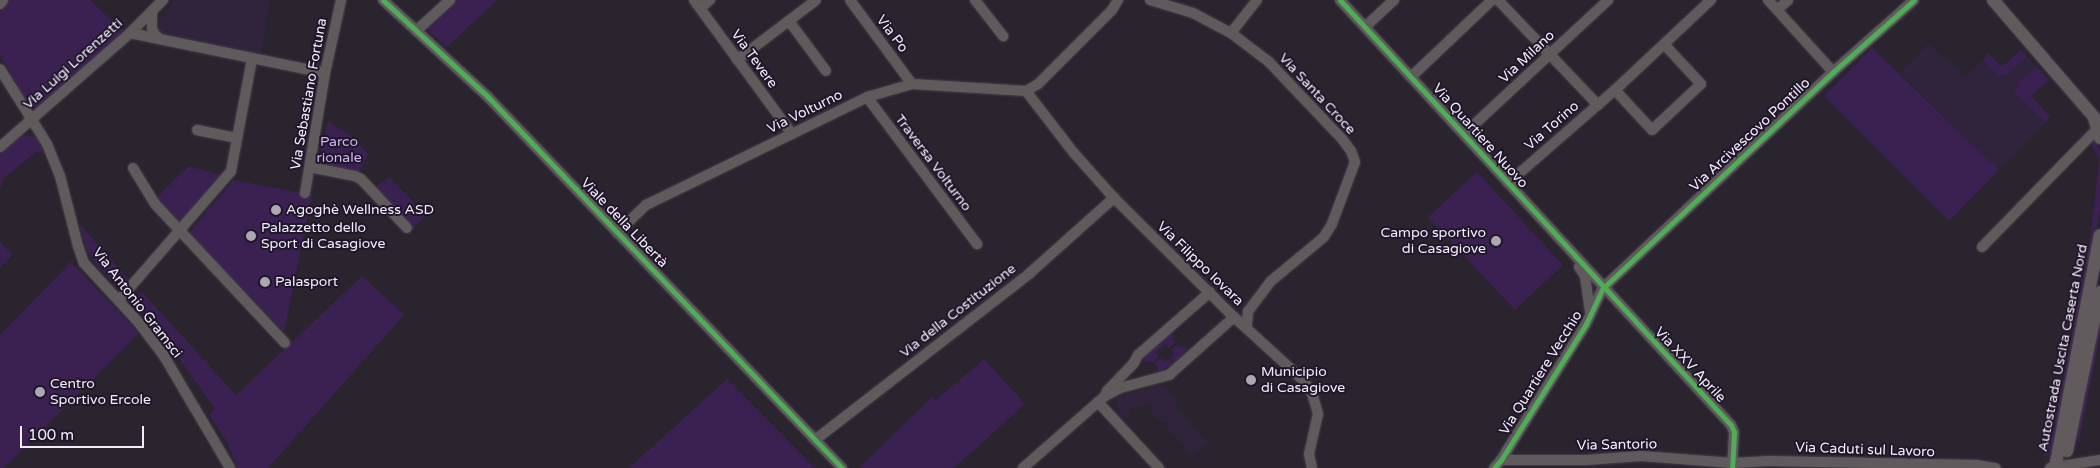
<!DOCTYPE html>
<html>
<head>
<meta charset="utf-8">
<style>
  body { margin:0 }
  #map { position:relative; width:2100px; height:468px; overflow:hidden; background:#2a242f; font-family:"Varela Round",sans-serif }
  div>[style] { position:absolute }
  [style*='--x'] { left:calc(var(--x)*1px); top:calc(var(--y)*1px); width:calc(var(--w)*1px); rotate:calc(var(--a)*1deg) }
  .built>* { inset:0; background:#30243d }
  .green>* { inset:0; background:#3b2152 }
  .roads { filter:drop-shadow(0 0 1px #46414b) drop-shadow(0 0 1px #46414b) }
  .minor>* { height:10px; margin:-5px; padding:0 5px; transform-origin:5px; border-radius:5px; background:#5f5b5c }
  .major>* { height:12px; margin:-6px; padding:0 6px; transform-origin:6px; border-radius:6px; background:#615b5d }
  .cycleway>* { height:5px; margin:-2.5px; padding:0 2.5px; transform-origin:2.5px; border-radius:2.5px; background:#51ab58 }
  .dots>* { width:14px; height:14px; translate:-50% -50%; box-sizing:border-box; border:2px solid #20162a; border-radius:50% }
  span { translate:-50% -50%; white-space:nowrap; text-align:center; line-height:1.15; -webkit-text-stroke:4px #20162a; paint-order:stroke }
  .street-label { font-size:14px; color:#f3edfb }
  .park-label { font-size:14px; color:#d1b3f2 }
  .poi-label { font-size:14px; color:#f3edfb }
  .left { translate:0 -50%; text-align:left }
  .right { translate:-100% -50%; text-align:right }
  .scale { position:absolute; left:20px; top:426px; width:124px; height:22px; box-sizing:border-box; border:2px solid #f3edfb; border-top:0; padding-left:6px; font-size:15px; line-height:18px; white-space:nowrap; color:#f3edfb; -webkit-text-stroke:4px #20162a; paint-order:stroke }
</style>
</head>
<body>
<div id="map">
  <div class="built">
    <i style="clip-path:polygon(174px 0,270px 0,261px 54px,160px 33px,157px 28px,158px 22px)"></i>
    <i style="clip-path:polygon(1929px 43px,1965px 77px,1989px 54px,2002px 67px,2021px 50px,2049px 80px,2031px 96px,2050px 117px,1999px 170px,1900px 73px)"></i>
    <i style="clip-path:polygon(1161px 385px,1178px 404px,1175px 407px,1209px 443px,1193px 457px,1166px 427px,1169px 421px,1159px 422px,1150px 409px,1153px 403px,1128px 409px,1132px 415px,1125px 419px,1120px 415px,1115px 398px)"></i>
  </div>
  <div class="green">
    <i style="clip-path:polygon(10px 0,90px 0,124px 32px,32px 113px,0 54px,0 11px)"></i>
    <i style="clip-path:polygon(456px 0,497px 0,447px 47px,425px 28px)"></i>
    <i style="clip-path:polygon(1872px 48px,1999px 170px,1949px 221px,1824px 96px)"></i>
    <i style="clip-path:polygon(2021px 50px,2027px 56px,2007px 75px,2005px 73px,2000px 77px,1983px 59px,1989px 54px,2002px 67px)"></i>
    <i style="clip-path:polygon(2037px 67px,2049px 80px,2031px 96px,2050px 117px,2045px 122px,2013px 91px,2019px 86px,2017px 83px)"></i>
    <i style="clip-path:polygon(328px 121px,351px 136px,368px 154px,359px 173px,318px 164px)"></i>
    <i style="clip-path:polygon(21px 135px,36px 137px,44px 153px,36px 152px,5px 177px,0 188px,0 154px)"></i>
    <i style="clip-path:polygon(2095px 139px,2100px 151px,2100px 210px,2056px 446px,2048px 456px,2043px 456px,2054px 427px,2090px 239px,2099px 163px,2099px 157px,2092px 146px,2091px 142px)"></i>
    <i style="clip-path:polygon(189px 166px,220px 175px,180px 222px,157px 197px)"></i>
    <i style="clip-path:polygon(1477px 172px,1563px 265px,1515px 310px,1428px 217px)"></i>
    <i style="clip-path:polygon(389px 177px,426px 215px,412px 229px,374px 188px)"></i>
    <i style="clip-path:polygon(233px 180px,312px 195px,284px 332px,189px 233px)"></i>
    <i style="clip-path:polygon(79px 223px,128px 279px,118px 287px,95px 263px,87px 250px)"></i>
    <i style="clip-path:polygon(0 242px,12px 255px,0 268px)"></i>
    <i style="clip-path:polygon(71px 262px,139px 333px,4px 468px,0 468px,0 335px)"></i>
    <i style="clip-path:polygon(362px 276px,404px 315px,268px 468px,238px 468px,226px 440px,209px 415px,215px 409px,181px 361px,132px 301px,142px 292px,236px 395px)"></i>
    <i style="clip-path:polygon(2100px 316px,2100px 334px,2079px 443px,2076px 436px)"></i>
    <i style="clip-path:polygon(1170px 330px,1175px 336px,1172px 338px,1175px 343px,1169px 348px,1165px 344px,1156px 352px,1159px 356px,1154px 362px,1145px 362px,1141px 357px)"></i>
    <i style="clip-path:polygon(1177px 345px,1181px 347px,1184px 346px,1187px 350px,1174px 362px,1171px 358px,1175px 354px,1171px 350px)"></i>
    <i style="clip-path:polygon(1161px 358px,1165px 362px,1169px 359px,1173px 363px,1159px 372px,1155px 363px)"></i>
    <i style="clip-path:polygon(984px 359px,1025px 404px,981px 444px,953px 468px,859px 468px,932px 397px,935px 401px)"></i>
    <i style="clip-path:polygon(727px 379px,815px 468px,629px 468px)"></i>
  </div>
  <div class="roads">
    <div class="minor">
      <i style="--x:383;--y:0;--w:143;--a:42.7"></i>
      <i style="--x:488;--y:97;--w:513;--a:46.34"></i>
      <i style="--x:694;--y:0;--w:166;--a:53.8"></i>
      <i style="--x:850;--y:0;--w:104;--a:53.6"></i>
      <i style="--x:975;--y:0;--w:46;--a:52.1"></i>
      <i style="--x:1150;--y:0;--w:45;--a:16.8"></i>
      <i style="--x:1193;--y:13;--w:43;--a:27.8"></i>
      <i style="--x:1231;--y:33;--w:48;--a:37.3"></i>
      <i style="--x:1269;--y:62;--w:106;--a:46.5"></i>
      <i style="--x:1342;--y:139;--w:15;--a:53"></i>
      <i style="--x:1351;--y:151;--w:12;--a:70"></i>
      <i style="--x:1355;--y:162;--w:66;--a:110.4"></i>
      <i style="--x:1332;--y:224;--w:15;--a:122"></i>
      <i style="--x:1324;--y:237;--w:69;--a:140.3"></i>
      <i style="--x:1271;--y:281;--w:38;--a:127"></i>
      <i style="--x:1248;--y:311;--w:16;--a:94"></i>
      <i style="--x:1340;--y:0;--w:577;--a:47.39"></i>
      <i style="--x:1731;--y:425;--w:8;--a:67"></i>
      <i style="--x:1734;--y:432;--w:36;--a:93"></i>
      <i style="--x:1498;--y:0;--w:145;--a:46.4"></i>
      <i style="--x:1768;--y:0;--w:97;--a:47.9"></i>
      <i style="--x:0;--y:4;--w:5;--a:-53"></i>
      <i style="--x:700;--y:8;--w:13;--a:-39"></i>
      <i style="--x:1777;--y:10;--w:15;--a:-42"></i>
      <i style="--x:152;--y:11;--w:18;--a:90"></i>
      <i style="--x:152;--y:29;--w:7;--a:63"></i>
      <i style="--x:155;--y:35;--w:6;--a:39"></i>
      <i style="--x:789;--y:21;--w:62;--a:53.5"></i>
      <i style="--x:1365;--y:27;--w:40;--a:-43"></i>
      <i style="--x:416;--y:31;--w:46;--a:-42.4"></i>
      <i style="--x:130;--y:33;--w:199;--a:11.6"></i>
      <i style="--x:1231;--y:33;--w:42;--a:-51.8"></i>
      <i style="--x:737;--y:60;--w:99;--a:-37.2"></i>
      <i style="--x:0;--y:69;--w:89;--a:57.9"></i>
      <i style="--x:47;--y:144;--w:35;--a:68"></i>
      <i style="--x:60;--y:176;--w:72;--a:75.6"></i>
      <i style="--x:78;--y:246;--w:18;--a:71"></i>
      <i style="--x:84;--y:263;--w:81;--a:47.5"></i>
      <i style="--x:139;--y:323;--w:41;--a:52.9"></i>
      <i style="--x:164;--y:356;--w:130;--a:59.5"></i>
      <i style="--x:1411;--y:77;--w:112;--a:-43.5"></i>
      <i style="--x:1615;--y:90;--w:54;--a:47.2"></i>
      <i style="--x:1652;--y:130;--w:67;--a:-43.2"></i>
      <i style="--x:1701;--y:84;--w:54;--a:-132.8"></i>
      <i style="--x:1026;--y:91;--w:78;--a:52.3"></i>
      <i style="--x:1074;--y:153;--w:60;--a:48.4"></i>
      <i style="--x:1114;--y:198;--w:169;--a:44.8"></i>
      <i style="--x:1234;--y:317;--w:92;--a:42.4"></i>
      <i style="--x:1302;--y:379;--w:17;--a:54"></i>
      <i style="--x:1312;--y:393;--w:22;--a:74"></i>
      <i style="--x:1318;--y:414;--w:41;--a:102.7"></i>
      <i style="--x:1309;--y:454;--w:14;--a:78"></i>
      <i style="--x:1026;--y:91;--w:14;--a:-30"></i>
      <i style="--x:1038;--y:84;--w:105;--a:-45"></i>
      <i style="--x:1112;--y:10;--w:12;--a:-59"></i>
      <i style="--x:867;--y:97;--w:184;--a:53.2"></i>
      <i style="--x:197;--y:130;--w:41;--a:11.3"></i>
      <i style="--x:1464;--y:134;--w:197;--a:-42.9"></i>
      <i style="--x:0;--y:147;--w:173;--a:-41.2"></i>
      <i style="--x:130;--y:33;--w:47;--a:-45"></i>
      <i style="--x:309;--y:167;--w:47;--a:11.1"></i>
      <i style="--x:355;--y:176;--w:7;--a:27"></i>
      <i style="--x:361;--y:179;--w:67;--a:46.8"></i>
      <i style="--x:133;--y:168;--w:42;--a:58.6"></i>
      <i style="--x:155;--y:204;--w:190;--a:46.9"></i>
      <i style="--x:1508;--y:183;--w:142;--a:-41"></i>
      <i style="--x:1615;--y:90;--w:132;--a:-43.2"></i>
      <i style="--x:305;--y:193;--w:122;--a:-80.5"></i>
      <i style="--x:325;--y:73;--w:75;--a:-77.6"></i>
      <i style="--x:617;--y:233;--w:40;--a:-44"></i>
      <i style="--x:646;--y:205;--w:246;--a:-26"></i>
      <i style="--x:867;--y:97;--w:47;--a:-16.1"></i>
      <i style="--x:912;--y:84;--w:114;--a:3.5"></i>
      <i style="--x:1982;--y:247;--w:169;--a:-45.7"></i>
      <i style="--x:1579;--y:267;--w:11;--a:56"></i>
      <i style="--x:1585;--y:276;--w:37;--a:82"></i>
      <i style="--x:1210;--y:292;--w:96;--a:138.8"></i>
      <i style="--x:1138;--y:355;--w:9;--a:117"></i>
      <i style="--x:1134;--y:363;--w:39;--a:134"></i>
      <i style="--x:1107;--y:391;--w:5;--a:112"></i>
      <i style="--x:1105;--y:396;--w:17;--a:-28"></i>
      <i style="--x:1120;--y:388;--w:51;--a:-14.9"></i>
      <i style="--x:1169;--y:375;--w:87;--a:-41.7"></i>
      <i style="--x:119;--y:300;--w:171;--a:-49"></i>
      <i style="--x:231;--y:171;--w:114;--a:-79.4"></i>
      <i style="--x:1098;--y:402;--w:90;--a:47.3"></i>
      <i style="--x:815;--y:440;--w:272;--a:-37.8"></i>
      <i style="--x:1030;--y:273;--w:113;--a:-41.8"></i>
      <i style="--x:1501;--y:460;--w:85;--a:0"></i>
      <i style="--x:1586;--y:460;--w:55;--a:-4.2"></i>
      <i style="--x:1641;--y:456;--w:92;--a:4.4"></i>
      <i style="--x:1733;--y:463;--w:36;--a:-3"></i>
      <i style="--x:1769;--y:461;--w:207;--a:1.1"></i>
      <i style="--x:1976;--y:465;--w:20;--a:9"></i>
      <i style="--x:1023;--y:468;--w:109;--a:-41.3"></i>
      <i style="--x:1494;--y:468;--w:11;--a:-49"></i>
      <i style="--x:1501;--y:460;--w:160;--a:-58"></i>
      <i style="--x:1586;--y:324;--w:40;--a:-65"></i>
      <i style="--x:1603;--y:288;--w:316;--a:-43.2"></i>
      <i style="--x:1833;--y:72;--w:108;--a:-41.6"></i>
      <i style="--x:2050;--y:468;--w:51;--a:-9.1"></i>
    </div>
    <div class="major">
      <i style="--x:1993;--y:0;--w:164;--a:49.2"></i>
      <i style="--x:2094;--y:118;--w:21;--a:73"></i>
      <i style="--x:2067;--y:451;--w:162;--a:-78.3"></i>
      <i style="--x:2055;--y:468;--w:237;--a:-79.1"></i>
    </div>
  </div>
  <div class="cycleway">
    <i style="--x:383;--y:0;--w:143;--a:42.7"></i>
    <i style="--x:488;--y:97;--w:513;--a:46.34"></i>
    <i style="--x:1340;--y:0;--w:577;--a:47.39"></i>
    <i style="--x:1731;--y:425;--w:8;--a:67"></i>
    <i style="--x:1734;--y:432;--w:36;--a:93"></i>
    <i style="--x:1494;--y:468;--w:11;--a:-49"></i>
    <i style="--x:1501;--y:460;--w:160;--a:-58"></i>
    <i style="--x:1586;--y:324;--w:40;--a:-65"></i>
    <i style="--x:1603;--y:288;--w:316;--a:-43.2"></i>
    <i style="--x:1833;--y:72;--w:108;--a:-41.6"></i>
  </div>
  <div class="dots">
    <i style="left:276px;top:210px;background:#ada7b4"></i>
    <i style="left:251px;top:236px;background:#ada7b4"></i>
    <i style="left:1496px;top:241px;background:#ada7b4"></i>
    <i style="left:265px;top:282px;background:#ada7b4"></i>
    <i style="left:1251px;top:380px;background:#ada7b4"></i>
    <i style="left:40px;top:392px;background:#ada7b4"></i>
  </div>
  <div class="street-label">
    <span style="left:892px;top:34px;rotate:53deg">Via Po</span>
    <span style="left:1527px;top:57px;rotate:-43deg">Via Milano</span>
    <span style="left:754px;top:59px;rotate:54deg">Via Tevere</span>
    <span style="left:73px;top:64px;rotate:-42deg">Via Luigi Lorenzetti</span>
    <span style="left:309px;top:94px;rotate:-80deg">Via Sebastiano Fortuna</span>
    <span style="left:1317px;top:94px;rotate:47deg">Via Santa Croce</span>
    <span style="left:805px;top:112px;rotate:-26deg">Via Volturno</span>
    <span style="left:1552px;top:126px;rotate:-41deg">Via Torino</span>
    <span style="left:1750px;top:135px;rotate:-43deg">Via Arcivescovo Pontillo</span>
    <span style="left:1480px;top:136px;rotate:48deg">Via Quartiere Nuovo</span>
    <span style="left:933px;top:163px;rotate:53deg">Traversa Volturno</span>
    <span style="left:624px;top:223px;rotate:46deg">Viale della Libertà</span>
    <span style="left:1200px;top:264px;rotate:44deg">Via Filippo Iovara</span>
    <span style="left:137px;top:303px;rotate:52deg">Via Antonio Gramsci</span>
    <span style="left:958px;top:311px;rotate:-38deg">Via della Costituzione</span>
    <span style="left:2063px;top:348px;rotate:-79deg">Autostrada Uscita Caserta Nord</span>
    <span style="left:1690px;top:365px;rotate:47deg">Via XXV Aprile</span>
    <span style="left:1541px;top:373px;rotate:-58deg">Via Quartiere Vecchio</span>
    <span style="left:1617px;top:445px;rotate:-1deg">Via Santorio</span>
    <span style="left:1865px;top:450px;rotate:2deg">Via Caduti sul Lavoro</span>
  </div>
  <div class="park-label">
    <span style="left:339px;top:150px">Parco<br>rionale</span>
  </div>
  <div class="poi-label">
    <span class="left" style="left:286px;top:210px">Agoghè Wellness ASD</span>
    <span class="left" style="left:261px;top:236px">Palazzetto dello<br>Sport di Casagiove</span>
    <span class="right" style="left:1486px;top:241px">Campo sportivo<br>di Casagiove</span>
    <span class="left" style="left:275px;top:282px">Palasport</span>
    <span class="left" style="left:1261px;top:380px">Municipio<br>di Casagiove</span>
    <span class="left" style="left:50px;top:392px">Centro<br>Sportivo Ercole</span>
  </div>
  <div class="scale">100 m</div>
</div>
</body>
</html>
